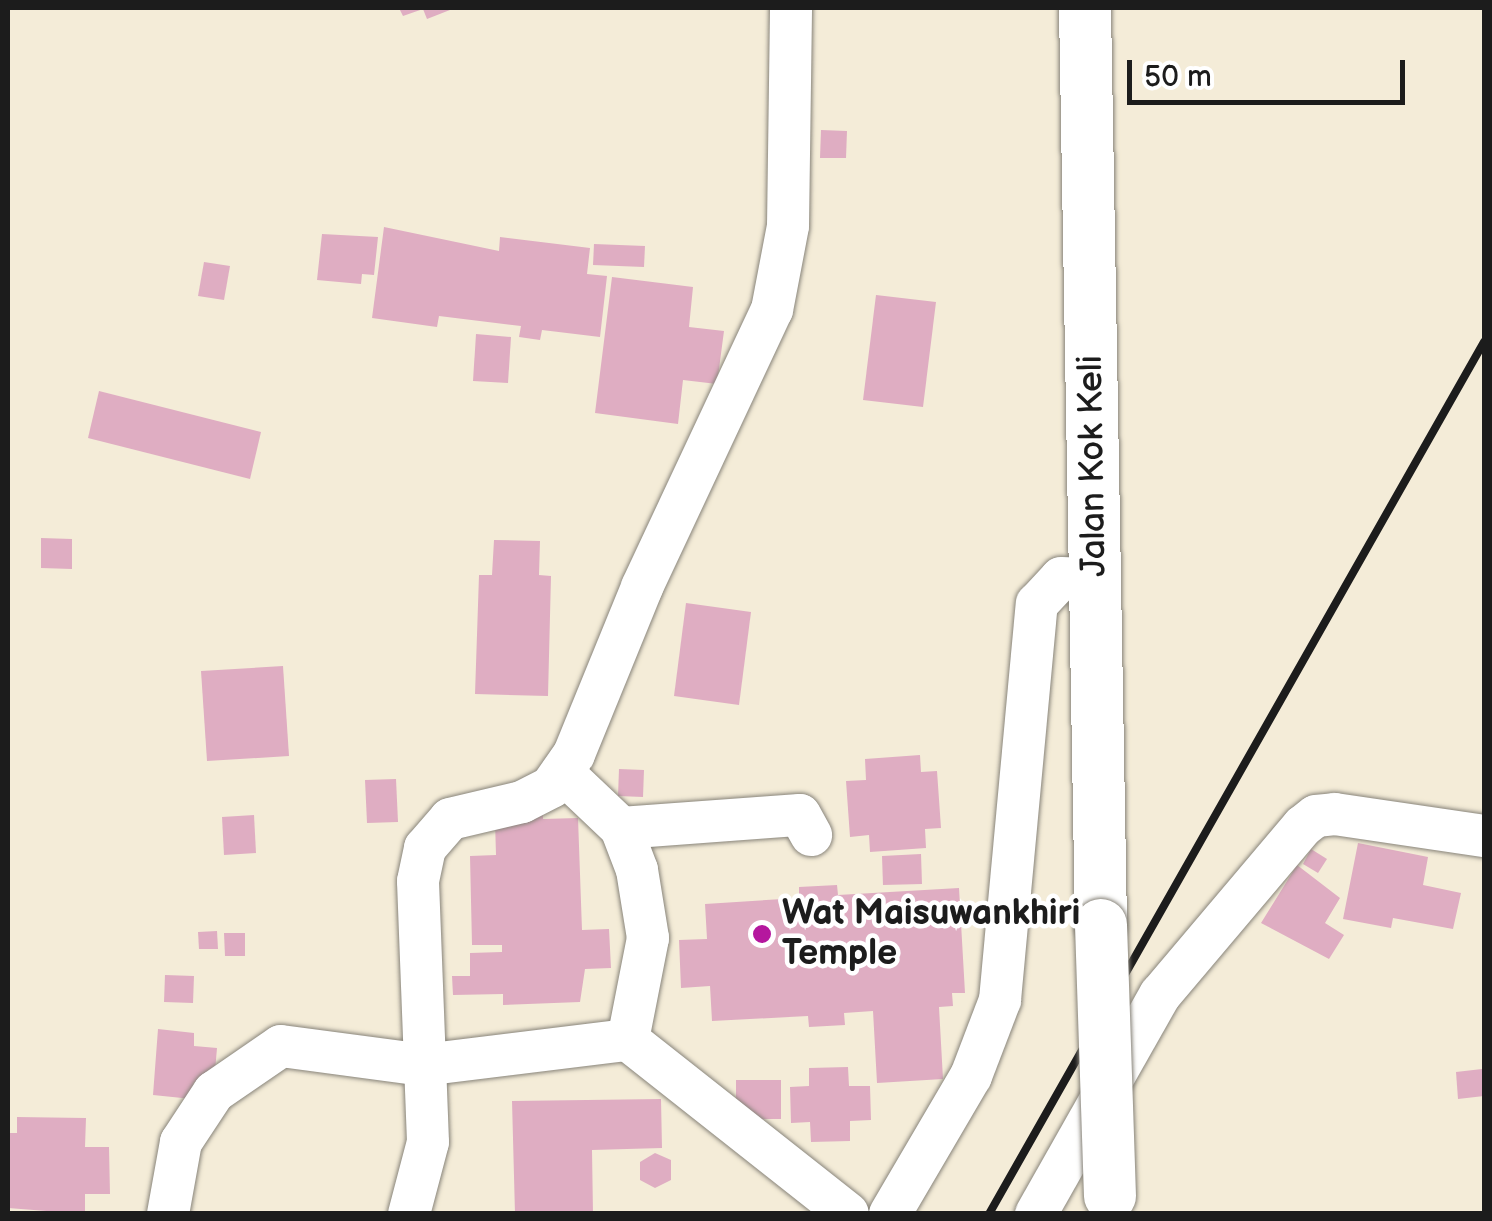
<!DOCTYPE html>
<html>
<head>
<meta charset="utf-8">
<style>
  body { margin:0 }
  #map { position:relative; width:1492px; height:1221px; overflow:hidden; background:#f4ecd8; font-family:"Balsamiq Sans",sans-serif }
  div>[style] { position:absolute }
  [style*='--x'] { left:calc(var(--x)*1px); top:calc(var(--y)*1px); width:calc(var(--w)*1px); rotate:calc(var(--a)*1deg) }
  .building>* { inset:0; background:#dfadc2 }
  .roads { filter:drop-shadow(0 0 2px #88847a) drop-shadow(0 0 2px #88847a) }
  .minor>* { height:42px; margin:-21px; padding:0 21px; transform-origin:21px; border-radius:21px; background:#fff }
  .tertiary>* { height:52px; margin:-26px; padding:0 26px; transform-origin:26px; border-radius:26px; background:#fff }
  .rail>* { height:8px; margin:-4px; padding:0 4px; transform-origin:4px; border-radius:4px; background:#1c1c1c }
  .bridges { filter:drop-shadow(0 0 2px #88847a) drop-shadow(0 0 2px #88847a) }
  .tertiary-bridge>* { height:52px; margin:-26px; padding:0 26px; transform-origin:26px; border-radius:26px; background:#fff }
  .dots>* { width:28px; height:28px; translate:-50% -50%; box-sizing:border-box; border:5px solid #fff; border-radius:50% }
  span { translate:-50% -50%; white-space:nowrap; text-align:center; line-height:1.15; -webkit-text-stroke:9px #fff; paint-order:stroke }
  .street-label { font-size:35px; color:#1c1c1c }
  .poi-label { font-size:35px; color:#1c1c1c; font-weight:700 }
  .left { translate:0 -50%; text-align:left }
  .frame { position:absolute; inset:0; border:10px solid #1c1c1c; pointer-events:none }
  .scale { position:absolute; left:1127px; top:60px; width:278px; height:45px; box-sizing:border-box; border:5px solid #1c1c1c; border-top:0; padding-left:12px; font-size:30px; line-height:35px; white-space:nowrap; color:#1c1c1c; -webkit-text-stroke:8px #fff; paint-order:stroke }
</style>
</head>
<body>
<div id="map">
  <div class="building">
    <i style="clip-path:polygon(399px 8px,455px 8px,427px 19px,423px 9px,403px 16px)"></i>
    <i style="clip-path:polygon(821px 130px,847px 131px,846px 158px,820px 158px)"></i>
    <i style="clip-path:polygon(384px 227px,499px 251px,500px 237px,590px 248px,587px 274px,607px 276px,600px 337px,542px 330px,540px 340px,519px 337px,521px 326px,439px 316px,437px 327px,372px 318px)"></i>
    <i style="clip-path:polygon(322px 234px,378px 237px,374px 275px,362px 274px,361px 284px,317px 280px)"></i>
    <i style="clip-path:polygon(594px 244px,645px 246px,644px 267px,593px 265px)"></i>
    <i style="clip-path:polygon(204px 262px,230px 266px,224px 300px,198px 296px)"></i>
    <i style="clip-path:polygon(612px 277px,693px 287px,689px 327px,724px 331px,717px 384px,683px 380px,678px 424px,595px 413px)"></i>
    <i style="clip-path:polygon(876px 295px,936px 302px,923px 407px,863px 400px)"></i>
    <i style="clip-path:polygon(476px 334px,511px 337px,508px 383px,473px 381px)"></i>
    <i style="clip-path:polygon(99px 391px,261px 432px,250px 479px,88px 438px)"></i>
    <i style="clip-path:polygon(41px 538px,72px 539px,72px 569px,41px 568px)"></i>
    <i style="clip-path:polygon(494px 540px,540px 541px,539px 575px,551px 576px,548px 696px,475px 694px,479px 575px,492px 575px)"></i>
    <i style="clip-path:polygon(686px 603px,751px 612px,739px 705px,674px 696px)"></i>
    <i style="clip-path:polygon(283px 666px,289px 756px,207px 761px,201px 671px)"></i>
    <i style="clip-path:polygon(920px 755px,921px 772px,937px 771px,941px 828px,925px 829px,926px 848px,870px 852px,869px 835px,850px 837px,846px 781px,866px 780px,865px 759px)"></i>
    <i style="clip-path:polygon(619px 769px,644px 770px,643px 797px,618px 796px)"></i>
    <i style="clip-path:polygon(396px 779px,398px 822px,367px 823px,365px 780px)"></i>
    <i style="clip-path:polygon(543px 812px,543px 819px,578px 818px,582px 930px,609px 929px,611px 968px,585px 969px,580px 1002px,503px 1005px,503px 994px,453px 995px,452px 976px,470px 976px,470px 953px,502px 952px,502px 945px,472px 945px,470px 856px,496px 855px,495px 821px)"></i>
    <i style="clip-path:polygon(254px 815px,256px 853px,224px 855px,222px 817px)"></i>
    <i style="clip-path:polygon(1358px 843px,1428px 857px,1423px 885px,1461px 893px,1453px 929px,1393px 918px,1391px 928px,1343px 919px)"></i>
    <i style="clip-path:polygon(1311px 849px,1327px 859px,1318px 873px,1303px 864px)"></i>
    <i style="clip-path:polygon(921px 854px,922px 884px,883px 885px,882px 856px)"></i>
    <i style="clip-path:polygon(1297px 865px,1340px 898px,1325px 923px,1344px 935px,1329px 959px,1261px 923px)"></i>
    <i style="clip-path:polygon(837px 885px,838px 895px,959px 888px,965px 993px,952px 993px,953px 1006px,939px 1007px,943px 1079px,877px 1083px,873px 1011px,844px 1013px,845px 1025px,809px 1027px,808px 1016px,712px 1021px,710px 986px,681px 988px,679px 940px,707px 939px,705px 904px,799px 898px,799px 887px)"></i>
    <i style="clip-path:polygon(217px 931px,218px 949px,199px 949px,198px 932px)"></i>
    <i style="clip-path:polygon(224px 933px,245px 933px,245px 956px,225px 956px)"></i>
    <i style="clip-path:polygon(165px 975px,194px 976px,193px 1003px,164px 1002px)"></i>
    <i style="clip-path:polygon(158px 1029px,194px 1033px,194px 1046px,217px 1048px,214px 1083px,194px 1082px,192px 1099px,153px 1095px)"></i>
    <i style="clip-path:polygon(848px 1067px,849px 1086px,870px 1086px,871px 1120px,850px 1121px,850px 1141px,811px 1142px,810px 1122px,791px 1123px,790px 1087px,809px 1086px,809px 1068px)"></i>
    <i style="clip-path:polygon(1482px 1069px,1484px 1096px,1458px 1099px,1456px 1072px)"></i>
    <i style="clip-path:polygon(736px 1080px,781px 1080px,781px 1119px,736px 1119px)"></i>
    <i style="clip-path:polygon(661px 1099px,662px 1148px,592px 1150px,593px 1214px,515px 1214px,512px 1101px)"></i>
    <i style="clip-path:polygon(17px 1117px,86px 1118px,85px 1147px,109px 1147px,110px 1194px,85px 1194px,85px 1214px,8px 1208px,8px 1133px,17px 1133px)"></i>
    <i style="clip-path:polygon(655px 1153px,671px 1160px,671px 1180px,655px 1188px,640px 1180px,640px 1162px)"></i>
  </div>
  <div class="roads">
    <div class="minor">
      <i style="--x:562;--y:772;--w:81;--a:43.5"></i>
      <i style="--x:621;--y:828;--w:45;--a:69.1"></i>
      <i style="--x:637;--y:870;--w:69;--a:80.8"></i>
      <i style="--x:648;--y:938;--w:104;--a:101.1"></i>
      <i style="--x:628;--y:1040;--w:280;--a:38.3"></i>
      <i style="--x:621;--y:828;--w:179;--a:-4.2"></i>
      <i style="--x:800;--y:815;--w:23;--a:61"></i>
      <i style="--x:168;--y:1214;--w:73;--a:-79.8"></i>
      <i style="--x:181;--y:1142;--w:60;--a:-56.6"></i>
      <i style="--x:214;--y:1092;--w:81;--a:-34.5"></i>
      <i style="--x:281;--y:1046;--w:143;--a:7.6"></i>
      <i style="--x:423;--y:1065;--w:207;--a:-7"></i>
      <i style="--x:409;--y:1214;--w:74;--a:-75.2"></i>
      <i style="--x:428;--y:1142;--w:261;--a:-92.2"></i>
      <i style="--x:418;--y:881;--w:34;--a:-78"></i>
      <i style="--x:425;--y:848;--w:38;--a:-49"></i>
      <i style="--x:450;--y:819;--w:74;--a:-13.3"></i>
      <i style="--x:522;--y:802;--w:33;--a:-27"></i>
      <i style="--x:551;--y:787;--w:40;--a:-55.1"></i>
      <i style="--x:574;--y:754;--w:180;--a:-67.8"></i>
      <i style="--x:642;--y:587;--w:306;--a:-64.9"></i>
      <i style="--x:772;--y:310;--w:86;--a:-79.2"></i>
      <i style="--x:788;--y:226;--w:218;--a:-89.2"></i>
      <i style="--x:890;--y:1214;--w:160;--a:-59.6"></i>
      <i style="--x:971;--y:1076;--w:81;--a:-69.1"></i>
      <i style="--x:1000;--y:1000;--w:398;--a:-84.7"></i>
      <i style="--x:1037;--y:604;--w:35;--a:-47"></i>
      <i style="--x:1061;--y:578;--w:34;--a:2"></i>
      <i style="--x:1036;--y:1214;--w:252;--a:-60.5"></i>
      <i style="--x:1160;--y:995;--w:221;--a:-49.8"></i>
      <i style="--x:1303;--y:826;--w:16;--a:-38"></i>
      <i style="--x:1316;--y:816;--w:19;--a:-6"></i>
      <i style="--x:1335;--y:814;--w:151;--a:8.4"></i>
    </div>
    <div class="tertiary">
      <i style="--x:1085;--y:8;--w:917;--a:89"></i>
    </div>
  </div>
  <div class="rail">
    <i style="--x:989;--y:1214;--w:1003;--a:-60.42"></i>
  </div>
  <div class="bridges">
    <div class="tertiary-bridge">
      <i style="--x:1101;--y:925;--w:271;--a:88.1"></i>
    </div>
  </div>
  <div class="dots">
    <i style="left:762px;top:934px;background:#b5179e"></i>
  </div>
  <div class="street-label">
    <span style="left:1093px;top:466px;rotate:-91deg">Jalan Kok Keli</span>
  </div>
  <div class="poi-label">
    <span class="left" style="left:782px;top:934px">Wat Maisuwankhiri<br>Temple</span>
  </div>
  <div class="frame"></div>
  <div class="scale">50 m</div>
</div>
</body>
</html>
